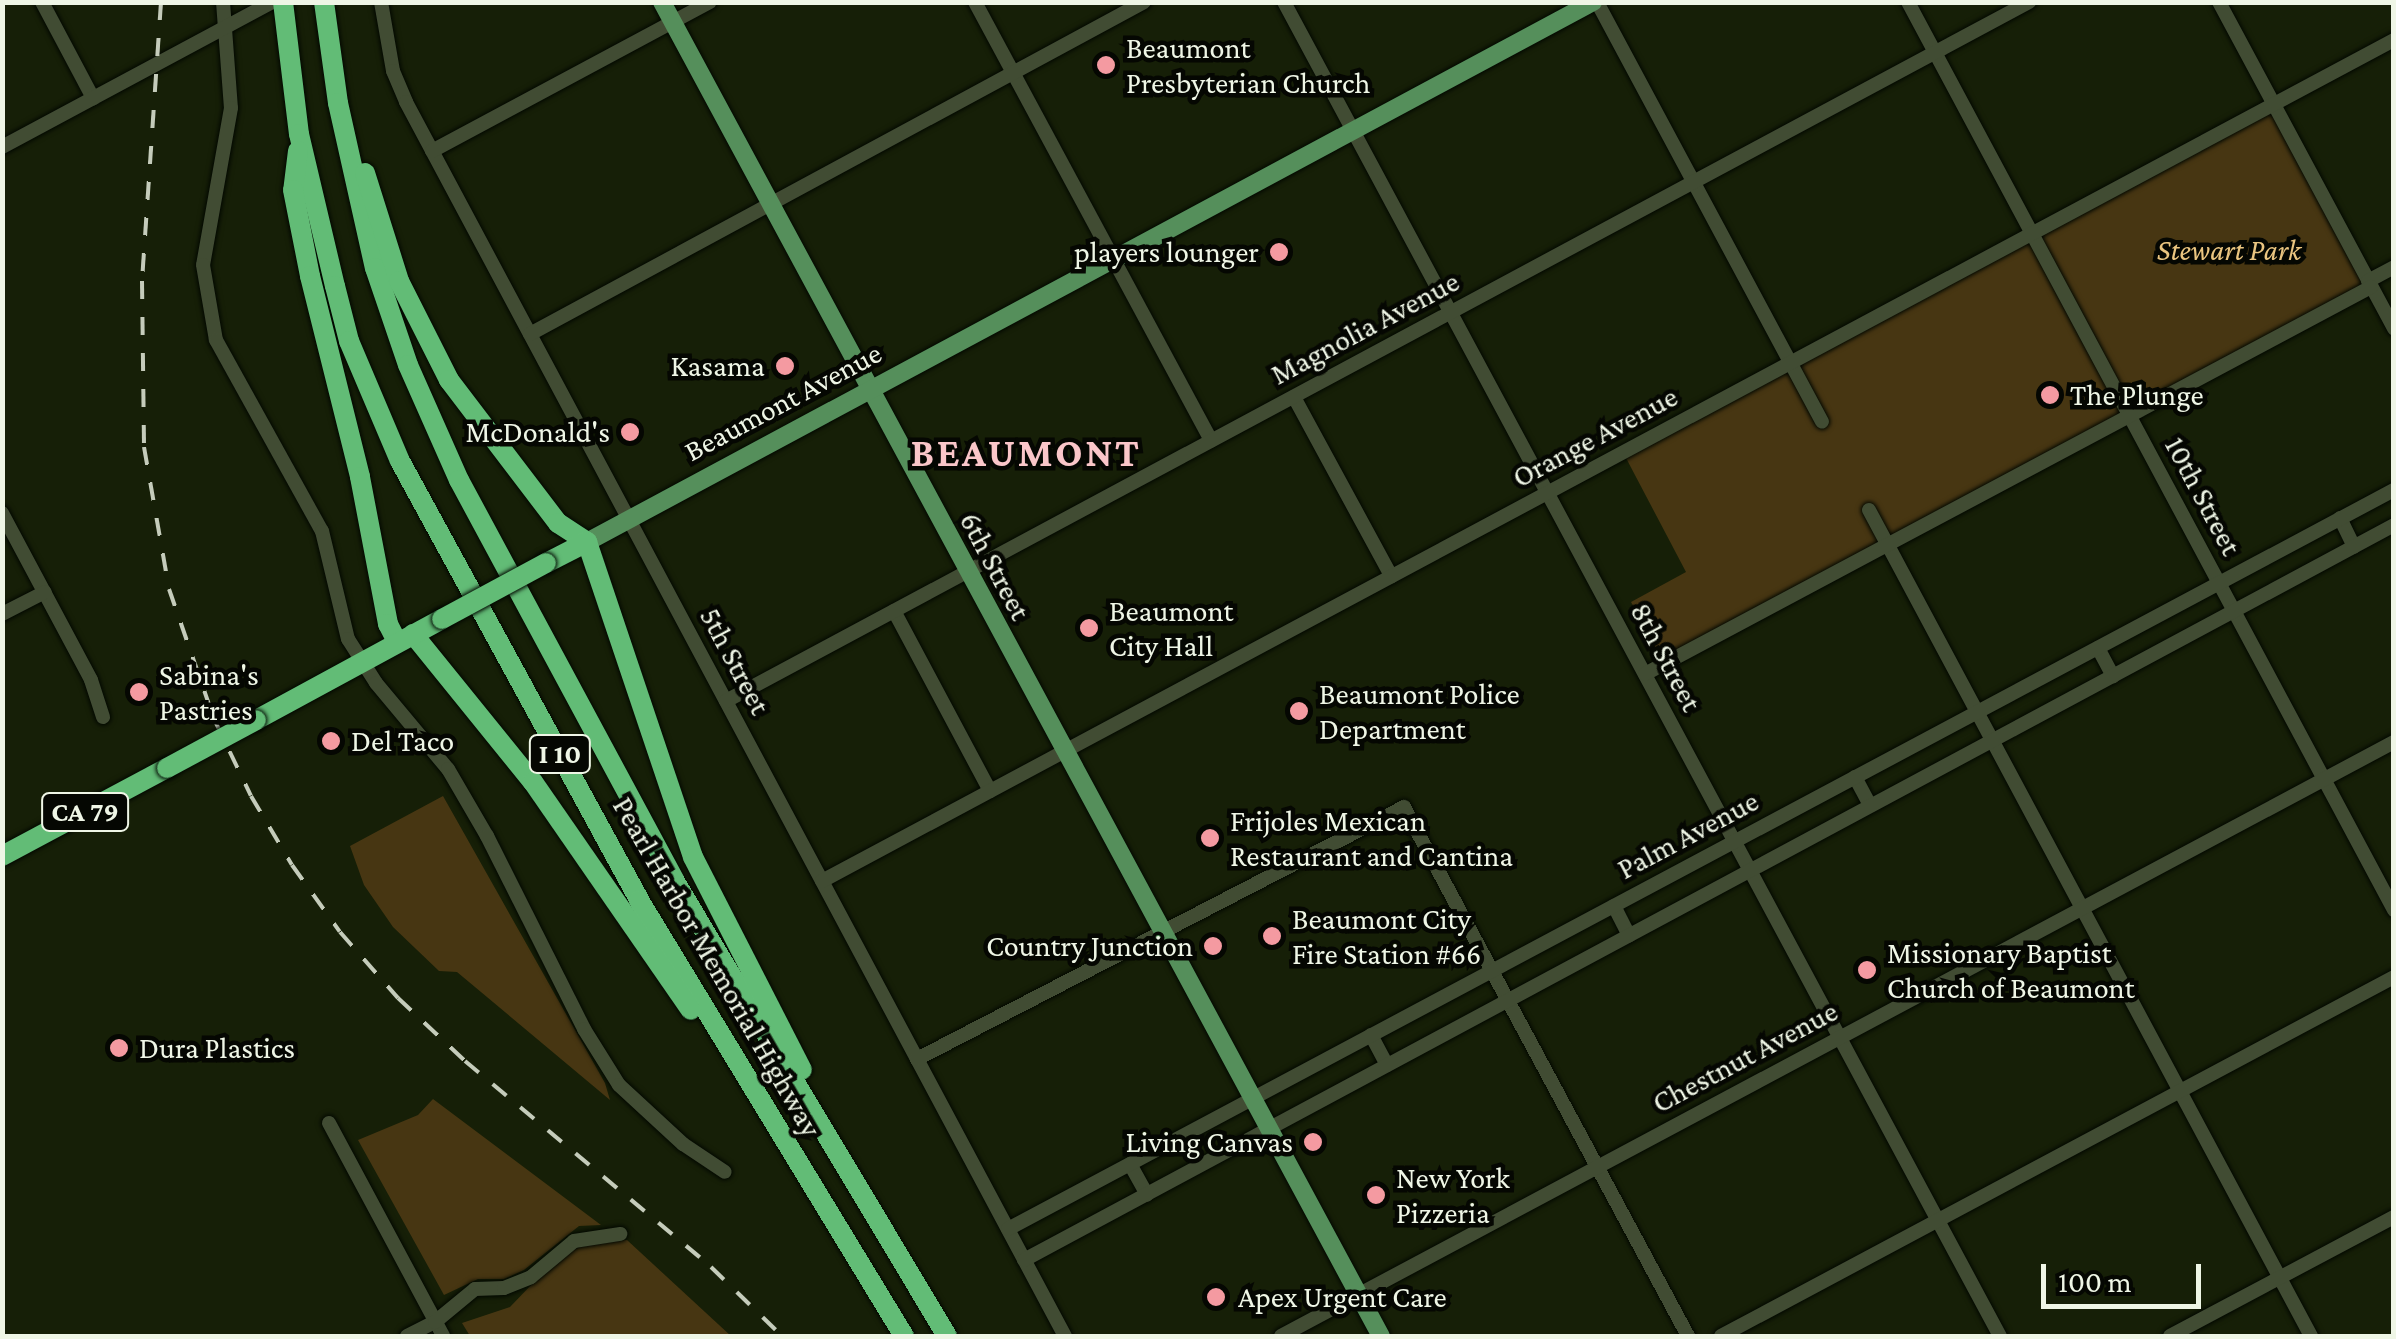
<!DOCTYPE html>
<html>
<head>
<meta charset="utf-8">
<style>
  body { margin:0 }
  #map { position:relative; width:2396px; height:1339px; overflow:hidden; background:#161f07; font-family:"Crimson Pro",serif }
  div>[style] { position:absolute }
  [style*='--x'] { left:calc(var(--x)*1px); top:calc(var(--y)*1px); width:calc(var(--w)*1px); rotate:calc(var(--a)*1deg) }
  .green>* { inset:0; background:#473612 }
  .roads { filter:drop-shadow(0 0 2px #030800) drop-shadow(0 0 2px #030800) }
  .minor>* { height:14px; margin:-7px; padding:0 7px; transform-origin:7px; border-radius:7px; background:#414c33 }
  .major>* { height:18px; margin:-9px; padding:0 9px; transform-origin:9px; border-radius:9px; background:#558f5b }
  .highway>* { height:20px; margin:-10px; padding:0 10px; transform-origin:10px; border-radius:10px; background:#62bc76 }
  .rail>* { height:4px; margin-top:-2px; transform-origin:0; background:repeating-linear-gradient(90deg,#c5ccbb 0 18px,transparent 0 36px) }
  .bridges { filter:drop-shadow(0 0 2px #030800) drop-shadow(0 0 2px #030800) }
  .highway-bridge>* { height:20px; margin:-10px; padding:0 10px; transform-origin:10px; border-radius:10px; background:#62bc76 }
  .dots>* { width:28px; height:28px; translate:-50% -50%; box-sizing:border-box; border:5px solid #050702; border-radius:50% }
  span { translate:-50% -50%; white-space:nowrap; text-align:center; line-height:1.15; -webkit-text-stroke:9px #050702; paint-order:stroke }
  .shield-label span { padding:2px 8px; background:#050702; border:2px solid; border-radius:8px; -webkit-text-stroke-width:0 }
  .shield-label { font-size:28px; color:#eff6e6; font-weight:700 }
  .poi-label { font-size:30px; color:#eff6e6 }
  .left { translate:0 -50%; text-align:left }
  .right { translate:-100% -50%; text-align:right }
  .park-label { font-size:30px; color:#eac580; font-style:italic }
  .street-label { font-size:30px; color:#eff6e6 }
  .district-label { font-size:40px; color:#fac6c9; font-weight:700; letter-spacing:2.5px }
  .frame { position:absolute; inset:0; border:5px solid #eff6e6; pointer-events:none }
  .scale { position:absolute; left:2041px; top:1264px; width:160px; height:45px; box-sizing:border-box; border:5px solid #eff6e6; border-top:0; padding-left:12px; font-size:30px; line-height:35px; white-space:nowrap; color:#eff6e6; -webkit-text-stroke:8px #050702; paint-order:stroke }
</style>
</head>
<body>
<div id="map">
  <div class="green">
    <i style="clip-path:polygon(2277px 108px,2375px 288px,1662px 661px,1631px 602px,1686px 572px,1626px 458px)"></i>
    <i style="clip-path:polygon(443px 796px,605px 1083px,610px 1100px,457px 972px,439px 971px,393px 927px,364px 885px,350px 846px)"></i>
    <i style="clip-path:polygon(433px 1099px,601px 1225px,579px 1226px,524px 1270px,504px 1279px,478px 1279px,444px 1295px,358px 1140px,418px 1115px)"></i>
    <i style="clip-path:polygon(627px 1240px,731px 1336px,470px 1336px,462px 1323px,510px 1307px,556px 1259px,588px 1243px)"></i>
  </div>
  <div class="roads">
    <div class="minor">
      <i style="--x:42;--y:2;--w:109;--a:62"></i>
      <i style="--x:223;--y:2;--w:106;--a:85.7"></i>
      <i style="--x:231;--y:108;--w:159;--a:100.1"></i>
      <i style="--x:203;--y:265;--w:76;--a:80.2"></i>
      <i style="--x:216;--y:340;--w:218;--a:61"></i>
      <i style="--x:322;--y:531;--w:111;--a:76.5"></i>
      <i style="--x:348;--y:639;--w:52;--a:57.5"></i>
      <i style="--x:376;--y:683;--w:112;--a:50.1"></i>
      <i style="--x:448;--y:769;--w:78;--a:59.8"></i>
      <i style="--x:487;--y:836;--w:216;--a:63.3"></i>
      <i style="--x:584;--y:1029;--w:66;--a:58"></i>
      <i style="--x:619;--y:1085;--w:87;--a:42.7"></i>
      <i style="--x:683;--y:1144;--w:50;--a:33.7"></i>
      <i style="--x:381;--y:2;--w:70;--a:80.1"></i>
      <i style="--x:393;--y:71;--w:34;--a:67"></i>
      <i style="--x:406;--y:102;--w:1399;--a:61.9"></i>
      <i style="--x:975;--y:2;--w:498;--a:61.7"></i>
      <i style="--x:1284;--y:2;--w:1514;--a:61.78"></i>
      <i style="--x:1597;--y:2;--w:476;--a:61.8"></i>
      <i style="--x:1908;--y:2;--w:1030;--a:61.84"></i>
      <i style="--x:2219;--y:2;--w:371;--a:61.8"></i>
      <i style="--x:2;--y:147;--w:306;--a:-28.2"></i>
      <i style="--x:432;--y:151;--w:315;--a:-28.2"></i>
      <i style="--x:2368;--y:281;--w:30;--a:-28"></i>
      <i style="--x:530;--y:334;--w:698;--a:-28.4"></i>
      <i style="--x:1294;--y:397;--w:204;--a:61.5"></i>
      <i style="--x:1869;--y:510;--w:937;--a:61.85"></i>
      <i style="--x:2;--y:513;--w:189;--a:61.9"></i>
      <i style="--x:91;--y:680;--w:39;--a:72"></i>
      <i style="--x:2340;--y:518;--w:32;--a:64"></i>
      <i style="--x:894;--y:611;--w:204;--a:61.9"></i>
      <i style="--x:2;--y:614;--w:48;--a:-27.1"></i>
      <i style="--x:2098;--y:648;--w:32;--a:62"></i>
      <i style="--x:1645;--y:674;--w:823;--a:-28.06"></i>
      <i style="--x:726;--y:701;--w:1479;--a:-28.21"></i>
      <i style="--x:1855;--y:777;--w:32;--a:62"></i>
      <i style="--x:822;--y:881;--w:1783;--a:-28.15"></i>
      <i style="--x:1614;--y:906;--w:33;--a:63"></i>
      <i style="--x:1371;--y:1035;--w:34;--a:62"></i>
      <i style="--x:917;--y:1059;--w:548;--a:-27.36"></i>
      <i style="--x:1404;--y:807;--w:600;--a:61.77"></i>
      <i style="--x:329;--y:1123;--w:242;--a:61.8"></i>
      <i style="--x:1130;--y:1164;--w:35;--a:61"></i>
      <i style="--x:1008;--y:1229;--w:1571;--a:-28.07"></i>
      <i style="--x:1024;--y:1260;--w:1555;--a:-28.21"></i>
      <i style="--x:407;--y:1336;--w:31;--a:-27"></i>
      <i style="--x:435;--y:1322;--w:52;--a:-39.5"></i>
      <i style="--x:475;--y:1289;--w:29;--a:-2"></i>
      <i style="--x:504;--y:1288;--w:29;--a:-22"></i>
      <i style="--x:531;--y:1277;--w:56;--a:-39.9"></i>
      <i style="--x:574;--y:1241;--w:47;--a:-8.7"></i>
      <i style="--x:1281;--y:1336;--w:1262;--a:-28.09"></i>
      <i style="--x:1721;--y:1336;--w:763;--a:-28.08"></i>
      <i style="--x:2170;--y:1336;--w:254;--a:-28"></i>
    </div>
    <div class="major">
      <i style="--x:662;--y:2;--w:1515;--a:61.68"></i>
      <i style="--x:587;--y:542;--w:1142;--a:-28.23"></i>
    </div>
    <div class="highway">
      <i style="--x:283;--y:2;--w:133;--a:83.1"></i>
      <i style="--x:299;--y:134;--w:156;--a:76.7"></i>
      <i style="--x:335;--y:286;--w:57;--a:75.7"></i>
      <i style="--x:349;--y:341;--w:130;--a:67"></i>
      <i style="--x:400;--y:461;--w:500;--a:61.4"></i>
      <i style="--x:639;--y:900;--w:510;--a:58.71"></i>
      <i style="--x:324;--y:2;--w:102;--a:82.1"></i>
      <i style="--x:338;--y:103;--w:169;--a:77.4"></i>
      <i style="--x:375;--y:268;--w:102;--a:71.2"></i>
      <i style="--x:408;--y:365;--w:126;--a:66.1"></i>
      <i style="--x:459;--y:480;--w:454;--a:61.7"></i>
      <i style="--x:674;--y:880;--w:531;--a:59.09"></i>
      <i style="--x:298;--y:151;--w:39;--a:97"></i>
      <i style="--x:293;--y:190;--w:88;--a:78.8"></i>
      <i style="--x:310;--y:276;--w:207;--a:76"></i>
      <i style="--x:360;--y:477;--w:150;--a:79.2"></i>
      <i style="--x:388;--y:624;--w:20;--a:63"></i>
      <i style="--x:365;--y:173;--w:113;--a:72.5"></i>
      <i style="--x:399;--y:281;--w:111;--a:63.2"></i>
      <i style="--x:449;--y:380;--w:180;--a:52.7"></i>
      <i style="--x:558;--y:523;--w:35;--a:33"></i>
      <i style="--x:587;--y:542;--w:332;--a:71.4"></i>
      <i style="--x:693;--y:857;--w:239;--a:62.9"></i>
      <i style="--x:546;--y:563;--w:46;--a:-27.1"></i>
      <i style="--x:413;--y:634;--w:191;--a:51"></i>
      <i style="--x:533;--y:782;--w:277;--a:55.3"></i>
      <i style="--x:256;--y:720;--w:212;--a:-28.5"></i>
      <i style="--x:2;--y:856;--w:187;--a:-28.1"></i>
    </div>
  </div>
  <div class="rail">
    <i style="--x:161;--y:2;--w:280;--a:93.9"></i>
    <i style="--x:142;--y:281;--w:166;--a:89.3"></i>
    <i style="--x:144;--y:447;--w:144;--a:80"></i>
    <i style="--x:169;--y:589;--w:138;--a:70.9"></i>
    <i style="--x:214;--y:719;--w:85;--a:64.3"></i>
    <i style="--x:251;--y:796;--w:80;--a:59.3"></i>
    <i style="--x:292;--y:865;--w:82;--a:54.4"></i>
    <i style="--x:340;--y:932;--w:88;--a:48.7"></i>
    <i style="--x:398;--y:998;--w:92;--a:43.2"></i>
    <i style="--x:465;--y:1061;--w:321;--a:39.9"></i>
    <i style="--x:711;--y:1267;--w:99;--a:44.2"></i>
  </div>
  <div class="bridges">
    <div class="highway-bridge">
      <i style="--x:442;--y:619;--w:118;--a:-28.3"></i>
      <i style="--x:167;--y:768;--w:101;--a:-28.3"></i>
    </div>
  </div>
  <div class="dots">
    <i style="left:1106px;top:65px;background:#f49aa1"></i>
    <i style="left:1279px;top:252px;background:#f49aa1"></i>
    <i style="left:785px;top:366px;background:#f49aa1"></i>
    <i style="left:2050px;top:395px;background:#f49aa1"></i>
    <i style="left:630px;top:432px;background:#f49aa1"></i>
    <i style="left:1089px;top:628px;background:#f49aa1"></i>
    <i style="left:139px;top:692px;background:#f49aa1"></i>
    <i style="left:1299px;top:711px;background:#f49aa1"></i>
    <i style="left:331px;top:741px;background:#f49aa1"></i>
    <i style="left:1210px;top:838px;background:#f49aa1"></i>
    <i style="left:1272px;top:936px;background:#f49aa1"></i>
    <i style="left:1213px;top:946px;background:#f49aa1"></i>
    <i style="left:1867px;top:970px;background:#f49aa1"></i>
    <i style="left:119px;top:1048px;background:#f49aa1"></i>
    <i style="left:1313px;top:1142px;background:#f49aa1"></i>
    <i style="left:1376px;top:1195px;background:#f49aa1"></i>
    <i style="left:1216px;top:1297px;background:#f49aa1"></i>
  </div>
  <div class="shield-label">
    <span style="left:560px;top:754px">I 10</span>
    <span style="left:85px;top:812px">CA 79</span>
  </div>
  <div class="poi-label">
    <span class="left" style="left:1126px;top:65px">Beaumont<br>Presbyterian Church</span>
    <span class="right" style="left:1259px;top:252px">players lounger</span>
    <span class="right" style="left:765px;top:366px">Kasama</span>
    <span class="left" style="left:2070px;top:395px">The Plunge</span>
    <span class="right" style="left:610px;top:432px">McDonald's</span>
    <span class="left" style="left:1109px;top:628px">Beaumont<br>City Hall</span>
    <span class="left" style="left:159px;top:692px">Sabina's<br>Pastries</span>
    <span class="left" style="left:1319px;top:711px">Beaumont Police<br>Department</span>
    <span class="left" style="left:351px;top:741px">Del Taco</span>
    <span class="left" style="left:1230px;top:838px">Frijoles Mexican<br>Restaurant and Cantina</span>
    <span class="left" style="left:1292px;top:936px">Beaumont City<br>Fire Station #66</span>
    <span class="right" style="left:1193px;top:946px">Country Junction</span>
    <span class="left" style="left:1887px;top:970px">Missionary Baptist<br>Church of Beaumont</span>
    <span class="left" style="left:139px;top:1048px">Dura Plastics</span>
    <span class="right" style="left:1293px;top:1142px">Living Canvas</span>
    <span class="left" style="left:1396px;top:1195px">New York<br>Pizzeria</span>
    <span class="left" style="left:1238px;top:1297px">Apex Urgent Care</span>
  </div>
  <div class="park-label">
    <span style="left:2229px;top:250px">Stewart Park</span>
  </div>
  <div class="street-label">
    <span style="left:1365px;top:328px;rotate:-28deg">Magnolia Avenue</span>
    <span style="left:783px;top:402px;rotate:-28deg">Beaumont Avenue</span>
    <span style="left:1595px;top:437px;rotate:-28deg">Orange Avenue</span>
    <span style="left:2203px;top:496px;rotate:62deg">10th Street</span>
    <span style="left:995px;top:566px;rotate:62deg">6th Street</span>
    <span style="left:1666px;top:657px;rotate:62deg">8th Street</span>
    <span style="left:735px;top:661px;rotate:62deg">5th Street</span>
    <span style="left:1688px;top:835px;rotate:-28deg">Palm Avenue</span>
    <span style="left:717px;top:967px;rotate:60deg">Pearl Harbor Memorial Highway</span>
    <span style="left:1745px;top:1057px;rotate:-28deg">Chestnut Avenue</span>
  </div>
  <div class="district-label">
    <span style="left:1026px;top:453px">BEAUMONT</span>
  </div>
  <div class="frame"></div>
  <div class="scale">100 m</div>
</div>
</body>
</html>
